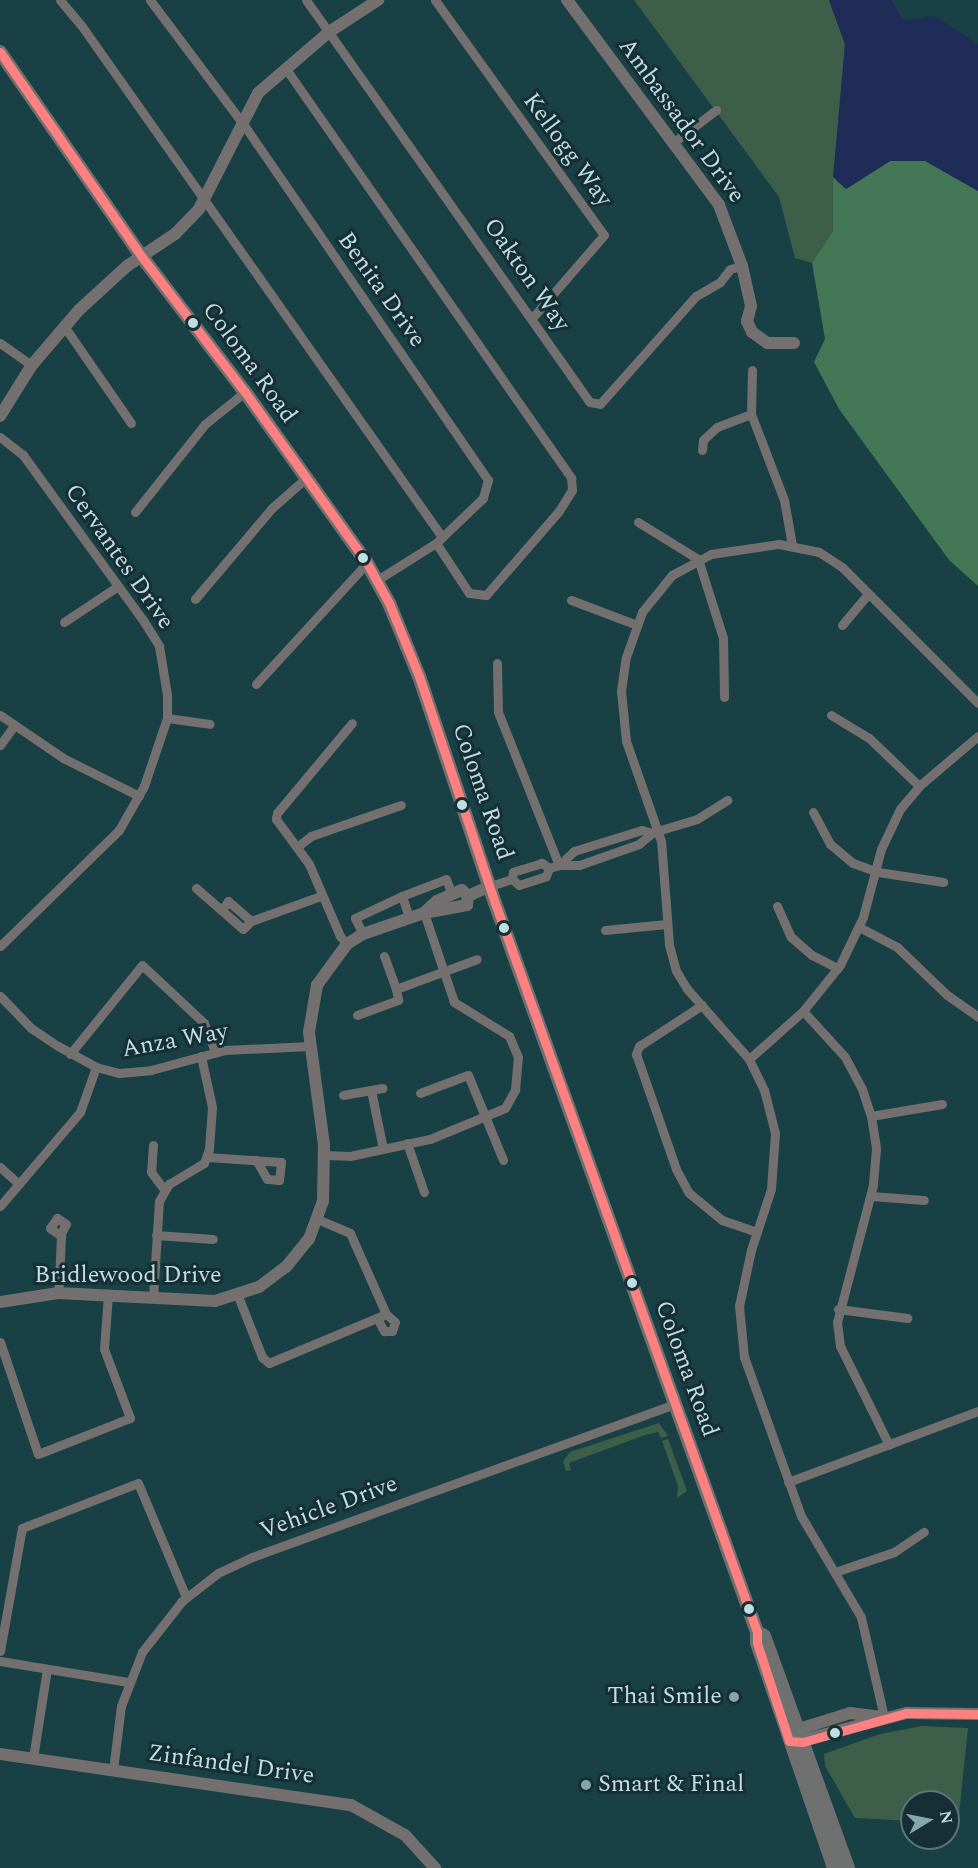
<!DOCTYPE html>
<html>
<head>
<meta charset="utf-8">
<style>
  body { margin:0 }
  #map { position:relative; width:978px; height:1868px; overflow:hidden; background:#194045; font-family:Spectral,serif }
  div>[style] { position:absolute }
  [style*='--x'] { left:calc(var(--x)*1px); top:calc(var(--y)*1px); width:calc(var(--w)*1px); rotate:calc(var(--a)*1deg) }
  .green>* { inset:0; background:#3d5f49 }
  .forest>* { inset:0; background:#437755 }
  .water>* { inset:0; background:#1e2c57 }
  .minor>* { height:9px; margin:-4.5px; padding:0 4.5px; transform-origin:4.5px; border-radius:4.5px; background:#73706f }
  .tertiary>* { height:12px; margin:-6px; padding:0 6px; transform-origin:6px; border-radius:6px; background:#73706f }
  .secondary>* { height:14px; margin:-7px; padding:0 7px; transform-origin:7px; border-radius:7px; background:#6f7070 }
  .bus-1>* { height:9px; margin:-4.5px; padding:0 4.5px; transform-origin:4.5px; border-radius:4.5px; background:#ff8080 }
  .dots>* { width:16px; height:16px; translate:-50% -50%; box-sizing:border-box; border:3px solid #162f34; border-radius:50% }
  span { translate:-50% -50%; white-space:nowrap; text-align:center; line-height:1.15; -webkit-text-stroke:6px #162f34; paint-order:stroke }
  .street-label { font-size:24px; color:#bfdde2 }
  .poi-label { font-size:24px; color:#bfdde2 }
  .right { translate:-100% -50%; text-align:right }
  .left { translate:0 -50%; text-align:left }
  .north { position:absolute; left:900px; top:1790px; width:60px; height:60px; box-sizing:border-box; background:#162f34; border:2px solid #5a757a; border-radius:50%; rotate:80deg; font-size:16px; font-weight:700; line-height:24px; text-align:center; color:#bfdde2 }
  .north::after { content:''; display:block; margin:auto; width:21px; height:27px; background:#85a6ab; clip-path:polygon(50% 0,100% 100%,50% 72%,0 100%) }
</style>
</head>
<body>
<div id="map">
  <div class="green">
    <i style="clip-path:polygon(634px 0,829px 0,845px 44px,833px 231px,812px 263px,795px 258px,779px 197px)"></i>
    <i style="clip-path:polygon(659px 1423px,668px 1436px,661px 1438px,658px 1432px,645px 1435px,569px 1463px,571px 1470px,566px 1471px,563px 1461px,570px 1452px)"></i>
    <i style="clip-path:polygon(668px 1439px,687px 1491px,677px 1498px,678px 1486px,662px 1441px)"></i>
    <i style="clip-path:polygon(922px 1726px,968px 1728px,958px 1824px,948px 1823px,948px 1802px,912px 1802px,912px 1821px,855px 1818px,825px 1766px,824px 1754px,880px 1734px)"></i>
  </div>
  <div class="forest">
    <i style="clip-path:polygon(890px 161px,926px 161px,978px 191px,978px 586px,949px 560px,839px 409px,814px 362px,825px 339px,812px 263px,833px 231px,833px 177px,846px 189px)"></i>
  </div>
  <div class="water">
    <i style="clip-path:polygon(829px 0,891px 0,903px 20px,934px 16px,978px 44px,978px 191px,925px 161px,890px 161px,846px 189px,833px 177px,845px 44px)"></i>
  </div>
  <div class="minor">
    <i style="--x:60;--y:0;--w:33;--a:50"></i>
    <i style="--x:81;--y:25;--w:626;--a:54.81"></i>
    <i style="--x:150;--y:0;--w:156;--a:53.1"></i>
    <i style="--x:244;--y:125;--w:431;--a:55.5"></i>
    <i style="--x:488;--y:480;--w:19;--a:106"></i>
    <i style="--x:483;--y:498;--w:65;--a:136.2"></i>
    <i style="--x:436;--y:543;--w:70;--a:147.9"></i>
    <i style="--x:306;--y:0;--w:492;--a:54.8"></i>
    <i style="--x:590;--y:402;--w:10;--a:11"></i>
    <i style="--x:600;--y:404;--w:144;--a:-48.4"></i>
    <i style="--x:696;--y:296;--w:28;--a:-30"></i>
    <i style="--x:720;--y:282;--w:16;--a:-52"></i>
    <i style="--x:730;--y:269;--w:12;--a:-14"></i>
    <i style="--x:435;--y:0;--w:289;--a:54.3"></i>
    <i style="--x:604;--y:235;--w:108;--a:130.9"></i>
    <i style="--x:286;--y:69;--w:499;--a:55.1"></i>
    <i style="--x:571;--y:478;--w:12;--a:85"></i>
    <i style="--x:572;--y:490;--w:26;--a:122"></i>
    <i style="--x:558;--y:512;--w:110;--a:130.9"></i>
    <i style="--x:486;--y:595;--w:17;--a:-173"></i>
    <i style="--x:469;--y:593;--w:60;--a:-123.4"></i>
    <i style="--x:674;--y:142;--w:53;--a:-37.3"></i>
    <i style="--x:64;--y:326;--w:118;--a:55.4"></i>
    <i style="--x:0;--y:343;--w:39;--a:35"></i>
    <i style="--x:752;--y:370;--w:44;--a:91.3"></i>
    <i style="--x:751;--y:414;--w:92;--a:69"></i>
    <i style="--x:784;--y:500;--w:46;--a:79.9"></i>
    <i style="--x:0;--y:437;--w:29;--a:38"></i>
    <i style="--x:23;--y:455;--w:204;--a:54"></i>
    <i style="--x:143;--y:620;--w:31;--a:58"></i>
    <i style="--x:159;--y:646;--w:50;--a:80.7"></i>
    <i style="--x:167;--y:695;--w:23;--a:90"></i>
    <i style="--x:167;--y:718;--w:72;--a:108.7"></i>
    <i style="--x:144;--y:786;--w:51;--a:119.6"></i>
    <i style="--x:119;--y:830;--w:166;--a:135.7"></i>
    <i style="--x:702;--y:450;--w:10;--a:-84"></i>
    <i style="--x:703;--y:440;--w:19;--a:-43"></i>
    <i style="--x:717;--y:427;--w:36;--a:-21"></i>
    <i style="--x:135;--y:512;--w:112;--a:-51.5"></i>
    <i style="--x:205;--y:424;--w:51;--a:-38.7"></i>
    <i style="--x:638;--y:522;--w:70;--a:31.7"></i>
    <i style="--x:698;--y:559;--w:83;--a:72.4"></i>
    <i style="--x:723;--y:638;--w:59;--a:89"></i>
    <i style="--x:195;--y:599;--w:119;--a:-49.8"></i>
    <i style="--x:272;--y:508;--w:44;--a:-41.3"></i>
    <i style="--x:571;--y:600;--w:71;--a:20.7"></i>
    <i style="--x:64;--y:622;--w:65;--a:-33.7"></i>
    <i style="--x:842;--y:625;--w:40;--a:-50"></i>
    <i style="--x:497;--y:663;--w:49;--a:88.8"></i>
    <i style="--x:498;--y:712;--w:165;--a:68.3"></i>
    <i style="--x:559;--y:865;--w:10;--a:163"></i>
    <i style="--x:549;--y:868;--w:9;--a:-144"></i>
    <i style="--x:542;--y:863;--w:30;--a:163"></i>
    <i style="--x:513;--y:872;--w:7;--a:98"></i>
    <i style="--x:256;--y:684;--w:164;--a:-47.5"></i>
    <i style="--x:0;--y:715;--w:76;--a:34.3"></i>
    <i style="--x:63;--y:758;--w:85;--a:26.6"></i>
    <i style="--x:831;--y:715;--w:44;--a:31.2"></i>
    <i style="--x:869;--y:738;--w:69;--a:43.8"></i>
    <i style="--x:167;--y:718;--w:43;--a:7.9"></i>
    <i style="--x:0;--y:745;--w:24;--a:-54"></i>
    <i style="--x:813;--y:812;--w:36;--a:62"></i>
    <i style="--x:830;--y:844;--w:30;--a:40"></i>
    <i style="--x:853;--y:863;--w:27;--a:20"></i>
    <i style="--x:878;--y:872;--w:66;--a:8.7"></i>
    <i style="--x:642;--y:830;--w:10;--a:17"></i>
    <i style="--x:652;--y:833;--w:17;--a:140"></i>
    <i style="--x:639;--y:844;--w:64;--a:160.7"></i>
    <i style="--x:579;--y:865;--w:20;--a:180"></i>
    <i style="--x:559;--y:865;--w:21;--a:-43"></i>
    <i style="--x:574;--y:851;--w:71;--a:-17.2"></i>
    <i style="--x:654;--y:832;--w:45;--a:-16.8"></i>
    <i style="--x:697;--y:819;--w:36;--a:-32"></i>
    <i style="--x:297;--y:847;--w:18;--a:-38"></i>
    <i style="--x:311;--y:836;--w:95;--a:-19"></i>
    <i style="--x:512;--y:879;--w:9;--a:41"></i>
    <i style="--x:519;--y:885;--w:28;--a:-18"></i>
    <i style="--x:546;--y:876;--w:9;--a:-69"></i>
    <i style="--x:490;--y:886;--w:23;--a:-18"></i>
    <i style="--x:196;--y:888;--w:62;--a:41.1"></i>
    <i style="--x:243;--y:929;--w:11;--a:-45"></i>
    <i style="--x:251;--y:921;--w:74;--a:-19.7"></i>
    <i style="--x:402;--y:896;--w:23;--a:72"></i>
    <i style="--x:777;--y:906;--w:34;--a:66"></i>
    <i style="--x:791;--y:937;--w:28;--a:41"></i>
    <i style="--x:812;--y:955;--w:29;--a:27"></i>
    <i style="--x:222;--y:910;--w:11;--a:-56"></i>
    <i style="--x:228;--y:901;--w:30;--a:41"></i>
    <i style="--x:859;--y:927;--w:43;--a:27.8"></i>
    <i style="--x:897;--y:947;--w:69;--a:43.8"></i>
    <i style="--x:947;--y:995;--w:38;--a:35"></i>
    <i style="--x:605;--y:930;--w:62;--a:-5.5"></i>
    <i style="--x:363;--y:934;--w:18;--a:-117"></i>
    <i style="--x:355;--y:918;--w:52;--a:-25.1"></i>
    <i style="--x:402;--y:896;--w:47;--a:-21.1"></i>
    <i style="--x:446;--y:879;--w:14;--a:69"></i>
    <i style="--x:347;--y:944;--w:11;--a:-131"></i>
    <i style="--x:340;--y:936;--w:78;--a:-113.3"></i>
    <i style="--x:309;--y:864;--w:56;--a:-126.3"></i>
    <i style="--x:276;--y:819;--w:6;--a:-81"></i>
    <i style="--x:277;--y:813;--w:117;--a:-50.2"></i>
    <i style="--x:384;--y:956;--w:35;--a:70"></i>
    <i style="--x:0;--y:996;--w:45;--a:45.9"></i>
    <i style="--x:31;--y:1028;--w:32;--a:34"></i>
    <i style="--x:58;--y:1046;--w:43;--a:28.9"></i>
    <i style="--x:96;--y:1067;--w:24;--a:15"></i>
    <i style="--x:119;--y:1073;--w:32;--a:-5"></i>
    <i style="--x:151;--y:1070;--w:77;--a:-15.1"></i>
    <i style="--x:225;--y:1050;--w:85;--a:-2.7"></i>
    <i style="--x:702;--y:1005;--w:75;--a:146.9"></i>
    <i style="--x:639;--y:1046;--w:9;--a:111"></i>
    <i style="--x:636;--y:1054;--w:122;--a:70.8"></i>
    <i style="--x:676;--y:1169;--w:27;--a:62"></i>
    <i style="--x:689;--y:1193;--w:43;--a:39.3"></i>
    <i style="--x:722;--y:1220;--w:37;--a:19"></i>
    <i style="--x:803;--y:1011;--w:62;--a:47.6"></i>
    <i style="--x:845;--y:1057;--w:36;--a:62"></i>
    <i style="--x:862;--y:1089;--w:28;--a:72"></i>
    <i style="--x:871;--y:1116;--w:33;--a:81"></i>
    <i style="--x:876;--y:1149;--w:36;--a:95"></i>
    <i style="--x:873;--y:1185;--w:142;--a:104.7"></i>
    <i style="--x:837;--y:1322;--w:24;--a:83"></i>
    <i style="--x:840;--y:1346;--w:110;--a:63.7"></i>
    <i style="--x:357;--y:1015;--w:44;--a:-20.1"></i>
    <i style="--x:398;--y:1000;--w:11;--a:-100"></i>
    <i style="--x:396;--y:989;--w:86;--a:-20.3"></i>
    <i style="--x:70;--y:1054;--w:114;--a:-51"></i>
    <i style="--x:142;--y:965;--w:85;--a:43.1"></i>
    <i style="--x:204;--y:1023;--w:31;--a:69"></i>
    <i style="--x:749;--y:1059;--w:72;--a:-41.6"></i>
    <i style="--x:803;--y:1011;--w:59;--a:-51.2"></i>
    <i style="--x:840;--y:965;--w:53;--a:-64.4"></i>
    <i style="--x:863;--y:917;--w:70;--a:-75.2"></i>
    <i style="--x:881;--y:849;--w:44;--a:-64.6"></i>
    <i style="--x:900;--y:809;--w:30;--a:-50"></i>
    <i style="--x:919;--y:786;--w:77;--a:-40.3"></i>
    <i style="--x:371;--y:1090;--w:60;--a:78.5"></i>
    <i style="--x:420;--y:1093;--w:51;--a:-20.6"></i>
    <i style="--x:468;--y:1075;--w:92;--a:67.6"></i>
    <i style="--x:343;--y:1095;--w:40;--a:-10"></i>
    <i style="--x:871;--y:1116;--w:72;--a:-9.6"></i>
    <i style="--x:407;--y:1143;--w:52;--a:70.9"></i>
    <i style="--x:153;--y:1145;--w:27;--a:94"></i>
    <i style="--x:151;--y:1172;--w:21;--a:53"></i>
    <i style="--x:325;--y:1155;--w:25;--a:2"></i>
    <i style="--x:350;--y:1156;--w:82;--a:-12"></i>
    <i style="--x:430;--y:1139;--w:81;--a:-22.5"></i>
    <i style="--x:505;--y:1108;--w:21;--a:-61"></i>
    <i style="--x:515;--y:1090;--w:33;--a:-85"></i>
    <i style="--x:518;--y:1057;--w:23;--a:-113"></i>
    <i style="--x:509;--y:1036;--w:65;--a:-148.3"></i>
    <i style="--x:454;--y:1002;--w:94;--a:-108.6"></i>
    <i style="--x:207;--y:1157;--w:59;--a:3.9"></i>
    <i style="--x:266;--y:1161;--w:15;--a:4"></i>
    <i style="--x:281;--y:1162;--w:18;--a:96"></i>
    <i style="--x:279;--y:1180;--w:12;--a:-175"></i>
    <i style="--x:267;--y:1179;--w:22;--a:-120"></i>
    <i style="--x:0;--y:1167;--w:25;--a:42"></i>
    <i style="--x:871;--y:1196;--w:53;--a:4.3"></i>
    <i style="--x:0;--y:1206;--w:123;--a:-49.6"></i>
    <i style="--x:80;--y:1112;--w:48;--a:-70.4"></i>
    <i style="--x:156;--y:1235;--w:57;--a:4"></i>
    <i style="--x:58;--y:1293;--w:10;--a:-84"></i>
    <i style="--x:59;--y:1283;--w:47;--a:-87.6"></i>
    <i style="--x:61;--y:1236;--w:3;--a:-90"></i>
    <i style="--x:61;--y:1233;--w:10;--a:-61"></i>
    <i style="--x:66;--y:1224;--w:11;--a:-146"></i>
    <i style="--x:57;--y:1218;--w:12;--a:125"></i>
    <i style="--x:50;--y:1228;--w:14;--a:36"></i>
    <i style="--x:238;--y:1296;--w:66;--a:68.5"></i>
    <i style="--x:262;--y:1357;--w:9;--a:41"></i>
    <i style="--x:269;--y:1363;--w:127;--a:-22.7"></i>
    <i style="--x:386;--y:1314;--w:89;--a:-114"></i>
    <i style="--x:350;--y:1233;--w:34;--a:-157"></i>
    <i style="--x:153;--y:1298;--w:97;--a:-86.5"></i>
    <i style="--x:159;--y:1201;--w:20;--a:-60"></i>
    <i style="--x:169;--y:1184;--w:41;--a:-31"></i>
    <i style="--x:204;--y:1163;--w:15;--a:-70"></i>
    <i style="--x:209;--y:1149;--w:42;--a:-85.9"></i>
    <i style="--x:212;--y:1107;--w:52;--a:-102.2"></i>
    <i style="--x:838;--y:1309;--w:70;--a:7.4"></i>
    <i style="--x:377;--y:1318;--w:15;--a:62"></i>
    <i style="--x:384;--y:1331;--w:8;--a:0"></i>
    <i style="--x:392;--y:1331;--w:9;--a:-72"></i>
    <i style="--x:395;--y:1322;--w:12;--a:-138"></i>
    <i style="--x:0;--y:1342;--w:118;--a:71.3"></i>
    <i style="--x:38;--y:1454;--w:99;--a:-21.4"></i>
    <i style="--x:130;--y:1418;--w:74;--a:-110.6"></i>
    <i style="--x:104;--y:1349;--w:54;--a:-85.8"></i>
    <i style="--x:788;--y:1482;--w:203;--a:-20.5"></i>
    <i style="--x:835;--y:1572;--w:62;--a:-18.7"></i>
    <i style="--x:894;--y:1552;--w:36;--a:-34"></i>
    <i style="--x:0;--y:1651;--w:125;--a:-79.9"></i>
    <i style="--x:22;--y:1528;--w:124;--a:-21.2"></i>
    <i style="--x:138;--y:1483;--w:124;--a:67.2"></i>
    <i style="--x:0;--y:1661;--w:130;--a:9.3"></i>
    <i style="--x:884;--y:1717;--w:103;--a:-103"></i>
    <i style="--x:861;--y:1617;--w:117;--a:-120.7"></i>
    <i style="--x:801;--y:1516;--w:169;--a:-109.7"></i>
    <i style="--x:744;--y:1357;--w:51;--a:-95.6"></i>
    <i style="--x:739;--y:1306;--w:57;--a:-77.9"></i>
    <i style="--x:751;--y:1250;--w:64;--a:-71.8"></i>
    <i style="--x:771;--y:1189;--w:56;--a:-85.9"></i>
    <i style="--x:775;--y:1133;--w:44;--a:-104.3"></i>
    <i style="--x:764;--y:1090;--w:34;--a:-116"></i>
    <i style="--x:749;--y:1059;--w:94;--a:-131.5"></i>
    <i style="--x:687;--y:989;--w:21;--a:-121"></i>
    <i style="--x:676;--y:971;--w:28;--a:-105"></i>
    <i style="--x:669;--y:944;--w:103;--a:-94.4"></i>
    <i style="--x:661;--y:841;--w:106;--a:-109.3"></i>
    <i style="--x:626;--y:741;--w:50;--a:-95.7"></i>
    <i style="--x:621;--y:691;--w:34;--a:-82"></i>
    <i style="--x:626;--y:657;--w:48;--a:-70.4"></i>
    <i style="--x:642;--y:612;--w:48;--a:-51"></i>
    <i style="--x:672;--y:575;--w:44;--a:-28.3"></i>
    <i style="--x:711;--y:554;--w:69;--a:-8.4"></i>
    <i style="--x:779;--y:544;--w:41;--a:11.3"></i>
    <i style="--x:819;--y:552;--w:27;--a:33"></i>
    <i style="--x:842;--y:567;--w:192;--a:45"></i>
    <i style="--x:33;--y:1758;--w:90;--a:-81.1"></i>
    <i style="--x:113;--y:1770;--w:64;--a:-82.9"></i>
    <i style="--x:121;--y:1706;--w:58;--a:-68.7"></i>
    <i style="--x:142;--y:1652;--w:65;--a:-51.9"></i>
    <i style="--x:182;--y:1601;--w:46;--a:-37.9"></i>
    <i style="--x:218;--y:1573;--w:38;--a:-25"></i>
    <i style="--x:252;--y:1557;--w:449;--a:-19.9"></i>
  </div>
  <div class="tertiary">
    <i style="--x:567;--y:0;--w:255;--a:53.4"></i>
    <i style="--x:719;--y:205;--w:65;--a:69.3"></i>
    <i style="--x:742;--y:266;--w:41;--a:77.3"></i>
    <i style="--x:751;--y:306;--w:16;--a:105"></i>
    <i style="--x:747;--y:321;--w:12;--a:66"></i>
    <i style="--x:752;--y:332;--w:19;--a:36"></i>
    <i style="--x:767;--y:343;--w:27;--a:0"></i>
    <i style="--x:0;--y:416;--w:60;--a:-57.9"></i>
    <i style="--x:32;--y:365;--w:72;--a:-49.5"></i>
    <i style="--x:79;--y:310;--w:65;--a:-42.5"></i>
    <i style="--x:127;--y:266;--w:58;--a:-33.7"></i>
    <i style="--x:175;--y:234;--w:35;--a:-46"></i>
    <i style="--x:199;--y:209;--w:130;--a:-63"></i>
    <i style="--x:258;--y:93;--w:94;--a:-40.7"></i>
    <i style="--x:329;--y:32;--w:59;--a:-33.1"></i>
    <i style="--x:462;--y:890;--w:8;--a:45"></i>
    <i style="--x:468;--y:896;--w:9;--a:96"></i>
    <i style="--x:467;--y:905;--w:44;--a:169.5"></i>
    <i style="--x:424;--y:913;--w:18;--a:-43"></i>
    <i style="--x:437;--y:901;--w:27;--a:-24"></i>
    <i style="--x:468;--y:896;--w:24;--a:-24"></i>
    <i style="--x:0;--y:1302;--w:59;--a:-8.8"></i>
    <i style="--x:58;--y:1293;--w:157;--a:2.9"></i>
    <i style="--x:215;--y:1301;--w:46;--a:-17.7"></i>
    <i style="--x:259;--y:1287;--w:34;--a:-37"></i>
    <i style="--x:286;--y:1267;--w:36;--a:-51"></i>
    <i style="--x:309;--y:1239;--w:40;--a:-69.8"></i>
    <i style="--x:323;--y:1201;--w:56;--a:-89"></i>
    <i style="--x:324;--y:1145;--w:114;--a:-97.6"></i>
    <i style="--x:309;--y:1032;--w:48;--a:-80.3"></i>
    <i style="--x:317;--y:985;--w:51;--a:-53.8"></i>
    <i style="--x:347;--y:944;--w:19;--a:-32"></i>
    <i style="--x:363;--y:934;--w:65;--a:-19"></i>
    <i style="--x:793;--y:1737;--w:10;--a:-53"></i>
    <i style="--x:799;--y:1729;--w:53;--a:-17.4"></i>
    <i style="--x:850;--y:1713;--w:34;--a:7"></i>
    <i style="--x:795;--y:1742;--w:115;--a:-14.6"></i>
    <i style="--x:906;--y:1713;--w:72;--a:0.8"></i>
    <i style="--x:0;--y:1754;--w:355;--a:8.3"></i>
    <i style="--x:351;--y:1805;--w:62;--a:29.1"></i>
    <i style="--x:405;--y:1835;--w:45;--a:47.7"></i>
  </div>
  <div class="secondary">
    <i style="--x:0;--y:52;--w:249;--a:55.3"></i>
    <i style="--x:142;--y:257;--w:170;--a:52.7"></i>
    <i style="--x:245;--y:392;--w:210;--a:54.5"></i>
    <i style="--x:367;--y:563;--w:46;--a:61.2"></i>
    <i style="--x:389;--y:603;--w:79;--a:67.7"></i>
    <i style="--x:419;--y:676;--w:239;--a:71.5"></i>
    <i style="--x:495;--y:903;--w:775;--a:70.23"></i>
    <i style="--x:757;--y:1632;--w:11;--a:90"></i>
    <i style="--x:757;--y:1643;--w:238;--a:71.1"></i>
    <i style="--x:757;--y:1632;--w:8;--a:30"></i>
    <i style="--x:764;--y:1636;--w:247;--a:70.1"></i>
  </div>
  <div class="bus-1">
    <i style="--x:0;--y:52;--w:249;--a:55.3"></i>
    <i style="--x:142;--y:257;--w:170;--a:52.7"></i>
    <i style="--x:245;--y:392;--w:210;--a:54.5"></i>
    <i style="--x:367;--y:563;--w:46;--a:61.2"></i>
    <i style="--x:389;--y:603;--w:79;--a:67.7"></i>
    <i style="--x:419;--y:676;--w:239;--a:71.5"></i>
    <i style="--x:495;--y:903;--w:775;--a:70.23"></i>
    <i style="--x:757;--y:1632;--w:11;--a:90"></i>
    <i style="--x:757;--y:1643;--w:103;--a:71.9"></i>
    <i style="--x:789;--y:1741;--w:14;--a:4"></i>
    <i style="--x:803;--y:1742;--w:107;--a:-15.7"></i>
    <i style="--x:906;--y:1713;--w:72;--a:0.8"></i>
  </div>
  <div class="dots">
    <i style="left:193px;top:323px;background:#bfdde2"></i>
    <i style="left:363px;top:558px;background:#bfdde2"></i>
    <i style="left:462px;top:805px;background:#bfdde2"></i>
    <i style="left:504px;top:928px;background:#bfdde2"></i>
    <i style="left:632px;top:1283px;background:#bfdde2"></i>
    <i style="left:749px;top:1609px;background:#bfdde2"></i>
    <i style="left:734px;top:1697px;background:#85a6ab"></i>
    <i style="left:835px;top:1733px;background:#bfdde2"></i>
    <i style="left:586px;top:1785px;background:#85a6ab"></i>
  </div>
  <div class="street-label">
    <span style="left:681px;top:121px;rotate:54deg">Ambassador Drive</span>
    <span style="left:567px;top:150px;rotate:54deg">Kellogg Way</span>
    <span style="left:526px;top:275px;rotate:55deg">Oakton Way</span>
    <span style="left:381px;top:290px;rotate:55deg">Benita Drive</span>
    <span style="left:249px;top:363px;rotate:54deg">Coloma Road</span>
    <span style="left:119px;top:557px;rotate:55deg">Cervantes Drive</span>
    <span style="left:482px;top:792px;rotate:71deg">Coloma Road</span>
    <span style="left:175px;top:1041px;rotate:-10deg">Anza Way</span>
    <span style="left:128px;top:1276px">Bridlewood Drive</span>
    <span style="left:686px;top:1369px;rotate:70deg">Coloma Road</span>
    <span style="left:329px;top:1508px;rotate:-20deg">Vehicle Drive</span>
    <span style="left:231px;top:1765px;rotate:8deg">Zinfandel Drive</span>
  </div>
  <div class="poi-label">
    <span class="right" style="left:722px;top:1697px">Thai Smile</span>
    <span class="left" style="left:598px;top:1785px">Smart &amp; Final</span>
  </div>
  <div class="north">N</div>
</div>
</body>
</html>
